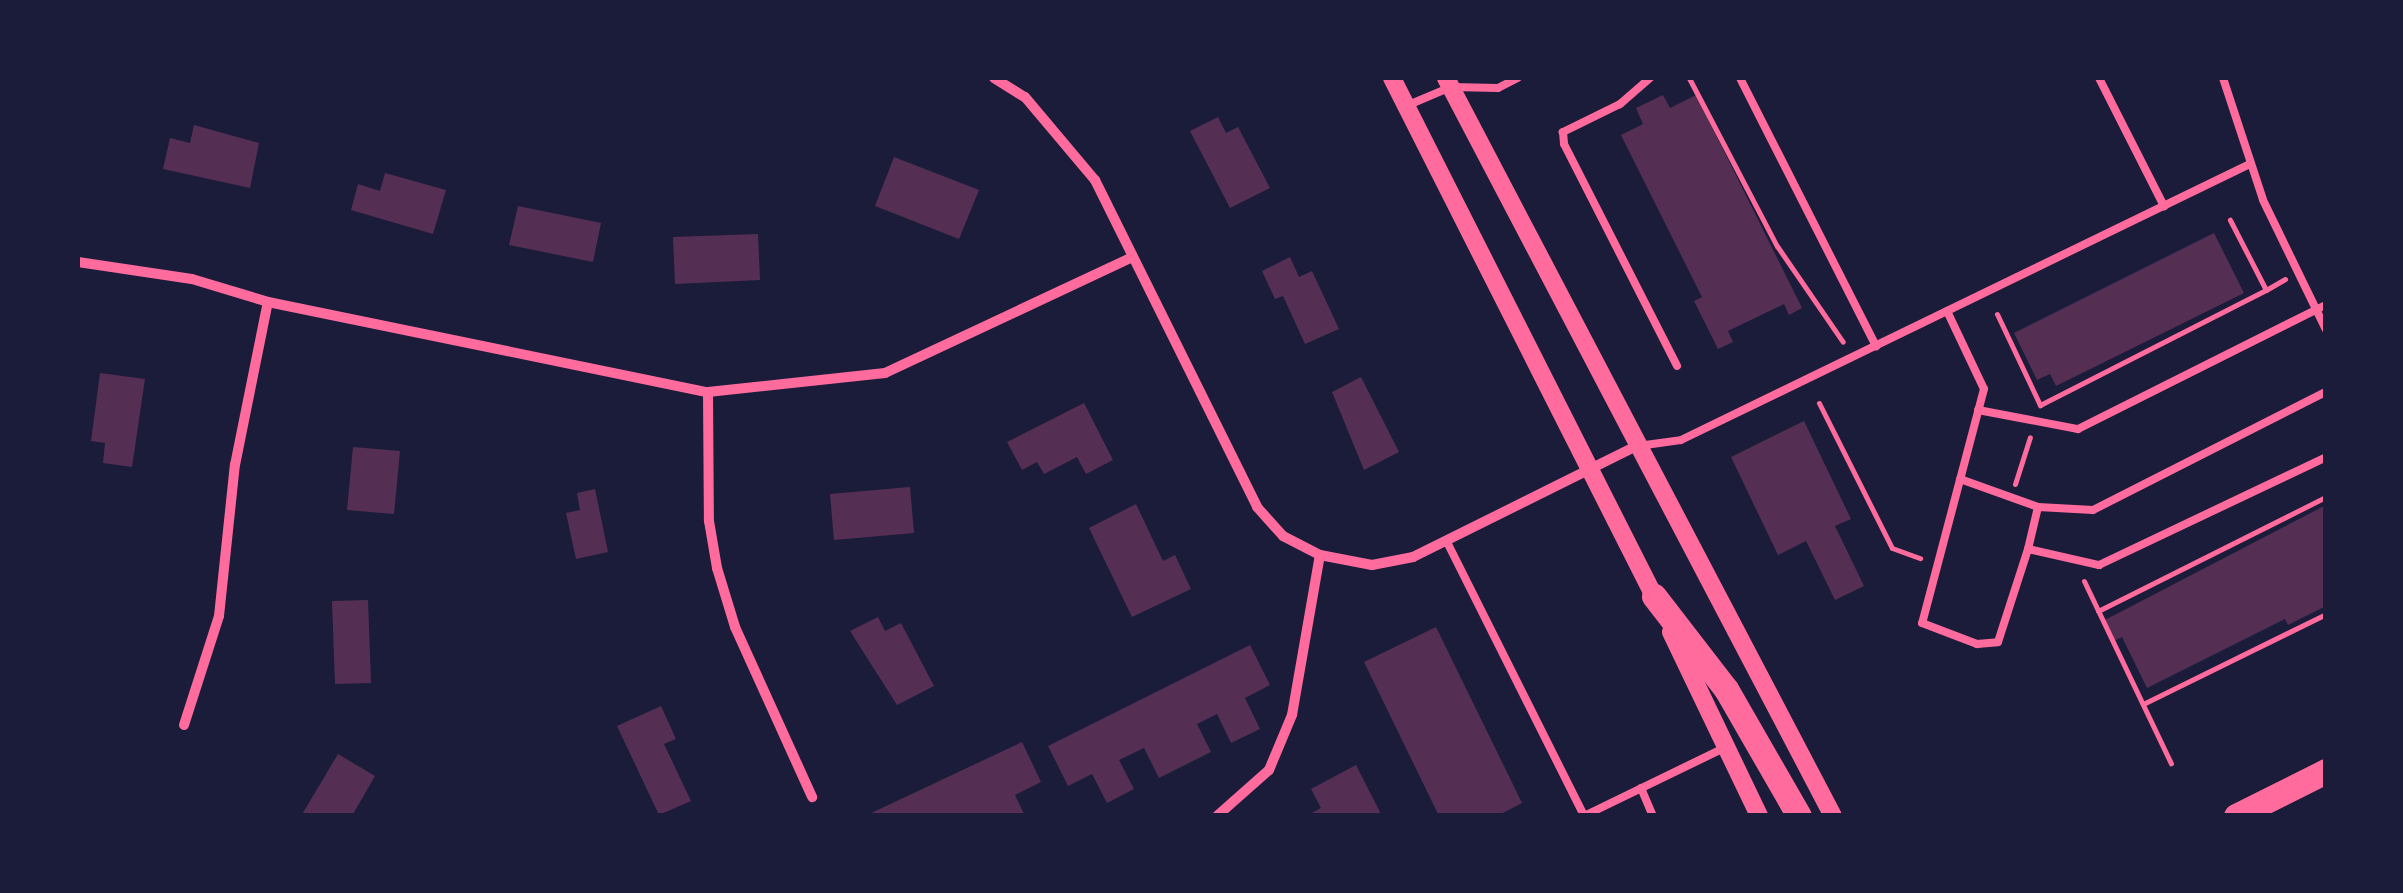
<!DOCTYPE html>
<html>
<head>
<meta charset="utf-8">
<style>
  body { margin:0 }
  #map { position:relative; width:2403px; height:893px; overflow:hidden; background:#1b1b3a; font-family:"Roboto Condensed",sans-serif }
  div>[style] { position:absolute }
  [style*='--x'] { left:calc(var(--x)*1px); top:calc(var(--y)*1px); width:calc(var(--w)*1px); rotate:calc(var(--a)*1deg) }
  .building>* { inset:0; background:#542f53 }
  .path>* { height:5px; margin:-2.5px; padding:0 2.5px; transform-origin:2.5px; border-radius:2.5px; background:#ff6b9d }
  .service>* { height:8px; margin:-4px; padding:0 4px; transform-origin:4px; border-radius:4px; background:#ff6b9d }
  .minor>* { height:10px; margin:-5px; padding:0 5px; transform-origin:5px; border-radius:5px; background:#ff6b9d }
  .tertiary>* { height:18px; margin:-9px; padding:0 9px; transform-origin:9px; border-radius:9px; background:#ff6b9d }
  .primary>* { height:25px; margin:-12.5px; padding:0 12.5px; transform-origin:12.5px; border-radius:12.5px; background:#ff6b9d }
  span { translate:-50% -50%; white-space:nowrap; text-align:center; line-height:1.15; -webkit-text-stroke:10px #1b1b3a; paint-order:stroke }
  .frame { position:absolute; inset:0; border:80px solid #1b1b3a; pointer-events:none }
</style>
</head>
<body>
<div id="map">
  <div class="building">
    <i style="clip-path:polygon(1663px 95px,1670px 108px,1696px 95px,1802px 308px,1789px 315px,1784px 304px,1728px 331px,1733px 342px,1718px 349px,1694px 301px,1702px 297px,1621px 135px,1643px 124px,1636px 108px)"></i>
    <i style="clip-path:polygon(1218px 117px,1226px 133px,1238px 127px,1270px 188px,1230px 208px,1190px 131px)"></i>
    <i style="clip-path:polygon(194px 125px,259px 143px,250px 188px,163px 169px,170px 138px,190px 143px)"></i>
    <i style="clip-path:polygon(894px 157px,979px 190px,959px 239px,875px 206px)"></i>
    <i style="clip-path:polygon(385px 173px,446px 190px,433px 234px,351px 210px,358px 184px,380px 191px)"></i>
    <i style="clip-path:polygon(518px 206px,601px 223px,593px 262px,509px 245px)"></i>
    <i style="clip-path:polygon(2214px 233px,2244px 293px,2056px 386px,2050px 374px,2037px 380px,2014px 333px)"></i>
    <i style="clip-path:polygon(758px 234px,760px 280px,675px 284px,673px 237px)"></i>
    <i style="clip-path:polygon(1290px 257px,1299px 277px,1312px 271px,1339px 329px,1305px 344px,1283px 296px,1275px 299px,1262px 271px)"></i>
    <i style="clip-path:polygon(100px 373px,145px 379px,132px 467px,103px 463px,105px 443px,91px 441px)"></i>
    <i style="clip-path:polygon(1361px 377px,1399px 452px,1364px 470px,1332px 392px)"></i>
    <i style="clip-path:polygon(1084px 403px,1113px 460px,1086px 474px,1077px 457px,1044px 474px,1037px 462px,1022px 470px,1007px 442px)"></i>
    <i style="clip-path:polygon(1804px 421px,1851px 519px,1835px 526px,1864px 586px,1835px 600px,1806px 541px,1778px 555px,1731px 457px)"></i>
    <i style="clip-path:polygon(353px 447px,400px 451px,394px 514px,347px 510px)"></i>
    <i style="clip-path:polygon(910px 487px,914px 533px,834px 540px,830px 494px)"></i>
    <i style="clip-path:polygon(595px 489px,608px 552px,576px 559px,566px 513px,580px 510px,577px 493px)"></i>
    <i style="clip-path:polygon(1136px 504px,1163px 561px,1175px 555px,1191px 589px,1132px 617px,1089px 528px)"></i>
    <i style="clip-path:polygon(2326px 505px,2326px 606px,2288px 625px,2285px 619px,2147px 688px,2122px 637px,2113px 641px,2103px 621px)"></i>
    <i style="clip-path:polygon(368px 600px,371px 683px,335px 684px,332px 601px)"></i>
    <i style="clip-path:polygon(878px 617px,885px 631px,901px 623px,934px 686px,897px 705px,850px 631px)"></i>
    <i style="clip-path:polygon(1436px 627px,1522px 803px,1497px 816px,1439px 816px,1364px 662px)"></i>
    <i style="clip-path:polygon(1250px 645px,1270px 685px,1245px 698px,1260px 729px,1231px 743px,1217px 714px,1197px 724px,1211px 752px,1159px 778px,1144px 748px,1119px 760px,1134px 789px,1107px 803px,1092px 774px,1068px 786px,1048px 746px)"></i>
    <i style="clip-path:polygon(661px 706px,676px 739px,664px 744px,691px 801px,659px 815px,617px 726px)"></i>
    <i style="clip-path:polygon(1022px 742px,1041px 782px,1015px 795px,1025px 816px,865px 816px)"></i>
    <i style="clip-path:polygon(338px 754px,375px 776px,352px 816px,301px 816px)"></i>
    <i style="clip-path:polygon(1356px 765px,1382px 816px,1306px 816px,1321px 808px,1311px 789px)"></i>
  </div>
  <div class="path">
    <i style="--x:1689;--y:78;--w:190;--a:62.4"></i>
    <i style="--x:1777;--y:246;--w:116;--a:55.5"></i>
    <i style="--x:2266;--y:290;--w:22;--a:-30"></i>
    <i style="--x:1997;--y:314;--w:101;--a:64.7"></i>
    <i style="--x:2040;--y:405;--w:254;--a:-27"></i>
    <i style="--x:2266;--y:290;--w:79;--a:-117.2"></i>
    <i style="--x:1819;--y:403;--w:162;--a:63.3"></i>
    <i style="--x:1892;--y:548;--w:30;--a:20"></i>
    <i style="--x:2015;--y:484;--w:49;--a:-72.3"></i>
    <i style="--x:2084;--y:581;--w:202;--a:64.5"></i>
    <i style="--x:2098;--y:611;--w:255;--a:-26.6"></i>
    <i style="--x:2143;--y:704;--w:204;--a:-26.2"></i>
  </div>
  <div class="service">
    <i style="--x:1650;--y:78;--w:40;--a:139"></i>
    <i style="--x:1620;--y:104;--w:64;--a:153.8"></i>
    <i style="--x:1563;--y:132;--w:12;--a:85"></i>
    <i style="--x:1564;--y:144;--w:249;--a:63"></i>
    <i style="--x:1740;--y:78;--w:301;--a:63.1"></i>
    <i style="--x:2099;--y:78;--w:144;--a:63.1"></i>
    <i style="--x:2223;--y:78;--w:128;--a:71.8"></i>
    <i style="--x:2263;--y:200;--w:144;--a:64.1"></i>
    <i style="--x:1406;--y:106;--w:49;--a:-22.9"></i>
    <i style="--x:1451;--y:87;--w:47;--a:1.2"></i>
    <i style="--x:1498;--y:88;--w:22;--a:-27"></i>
    <i style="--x:1947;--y:311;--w:86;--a:64.6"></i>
    <i style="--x:1984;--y:389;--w:242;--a:104.8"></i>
    <i style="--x:1922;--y:623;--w:59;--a:20.9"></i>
    <i style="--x:1977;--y:644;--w:21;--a:-5"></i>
    <i style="--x:1998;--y:642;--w:98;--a:-72.1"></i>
    <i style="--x:1978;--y:410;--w:102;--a:10.8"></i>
    <i style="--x:2078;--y:429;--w:277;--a:-26.6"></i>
    <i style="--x:1638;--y:446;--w:43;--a:-7.9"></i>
    <i style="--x:1681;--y:440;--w:632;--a:-25.88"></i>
    <i style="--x:1960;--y:479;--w:83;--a:19.7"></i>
    <i style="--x:2038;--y:507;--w:55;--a:3.1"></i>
    <i style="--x:2093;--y:510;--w:261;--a:-26.9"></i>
    <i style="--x:2038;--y:507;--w:43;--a:103.4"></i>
    <i style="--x:2028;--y:549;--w:73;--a:12.7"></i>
    <i style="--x:2099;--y:565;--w:251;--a:-25.4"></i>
    <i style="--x:1447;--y:542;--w:306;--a:63.4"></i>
    <i style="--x:1641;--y:788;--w:30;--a:67"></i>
    <i style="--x:1584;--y:816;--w:156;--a:-25.9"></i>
  </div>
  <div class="minor">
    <i style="--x:994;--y:78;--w:36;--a:32"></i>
    <i style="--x:1025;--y:97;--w:109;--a:49.9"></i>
    <i style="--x:1095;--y:180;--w:365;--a:63.6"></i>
    <i style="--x:1257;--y:507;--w:39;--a:48"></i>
    <i style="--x:1283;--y:536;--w:42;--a:27.2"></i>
    <i style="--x:1320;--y:555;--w:53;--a:10.9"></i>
    <i style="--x:1372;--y:565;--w:42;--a:-11"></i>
    <i style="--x:1413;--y:557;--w:250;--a:-26.4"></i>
    <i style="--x:78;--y:262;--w:115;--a:8.5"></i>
    <i style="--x:192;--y:279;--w:79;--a:16.8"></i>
    <i style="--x:268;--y:302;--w:449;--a:11.6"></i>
    <i style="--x:708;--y:392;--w:178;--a:-6.1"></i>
    <i style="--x:885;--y:373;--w:271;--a:-25.1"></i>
    <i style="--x:708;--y:392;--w:129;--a:89.6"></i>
    <i style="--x:709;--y:521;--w:48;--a:80.3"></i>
    <i style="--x:717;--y:568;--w:62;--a:73"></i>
    <i style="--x:735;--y:627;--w:187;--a:65.6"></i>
    <i style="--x:184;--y:725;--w:114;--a:-72.2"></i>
    <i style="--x:219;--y:616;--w:152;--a:-84"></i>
    <i style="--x:235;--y:465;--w:166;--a:-78.6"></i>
    <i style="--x:1217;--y:816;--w:69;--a:-41.5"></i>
    <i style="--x:1269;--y:770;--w:60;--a:-67.3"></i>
    <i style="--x:1292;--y:715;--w:162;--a:-80.1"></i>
  </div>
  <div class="tertiary">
    <i style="--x:1392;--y:78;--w:589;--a:63.17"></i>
    <i style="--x:1446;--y:78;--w:833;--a:62.33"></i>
    <i style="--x:1671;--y:632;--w:204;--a:64.4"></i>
  </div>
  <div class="primary">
    <i style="--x:1654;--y:596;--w:118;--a:52.3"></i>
    <i style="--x:1726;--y:689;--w:146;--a:60.1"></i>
    <i style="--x:2236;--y:816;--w:101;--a:-26.6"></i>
  </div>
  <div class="frame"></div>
</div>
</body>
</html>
